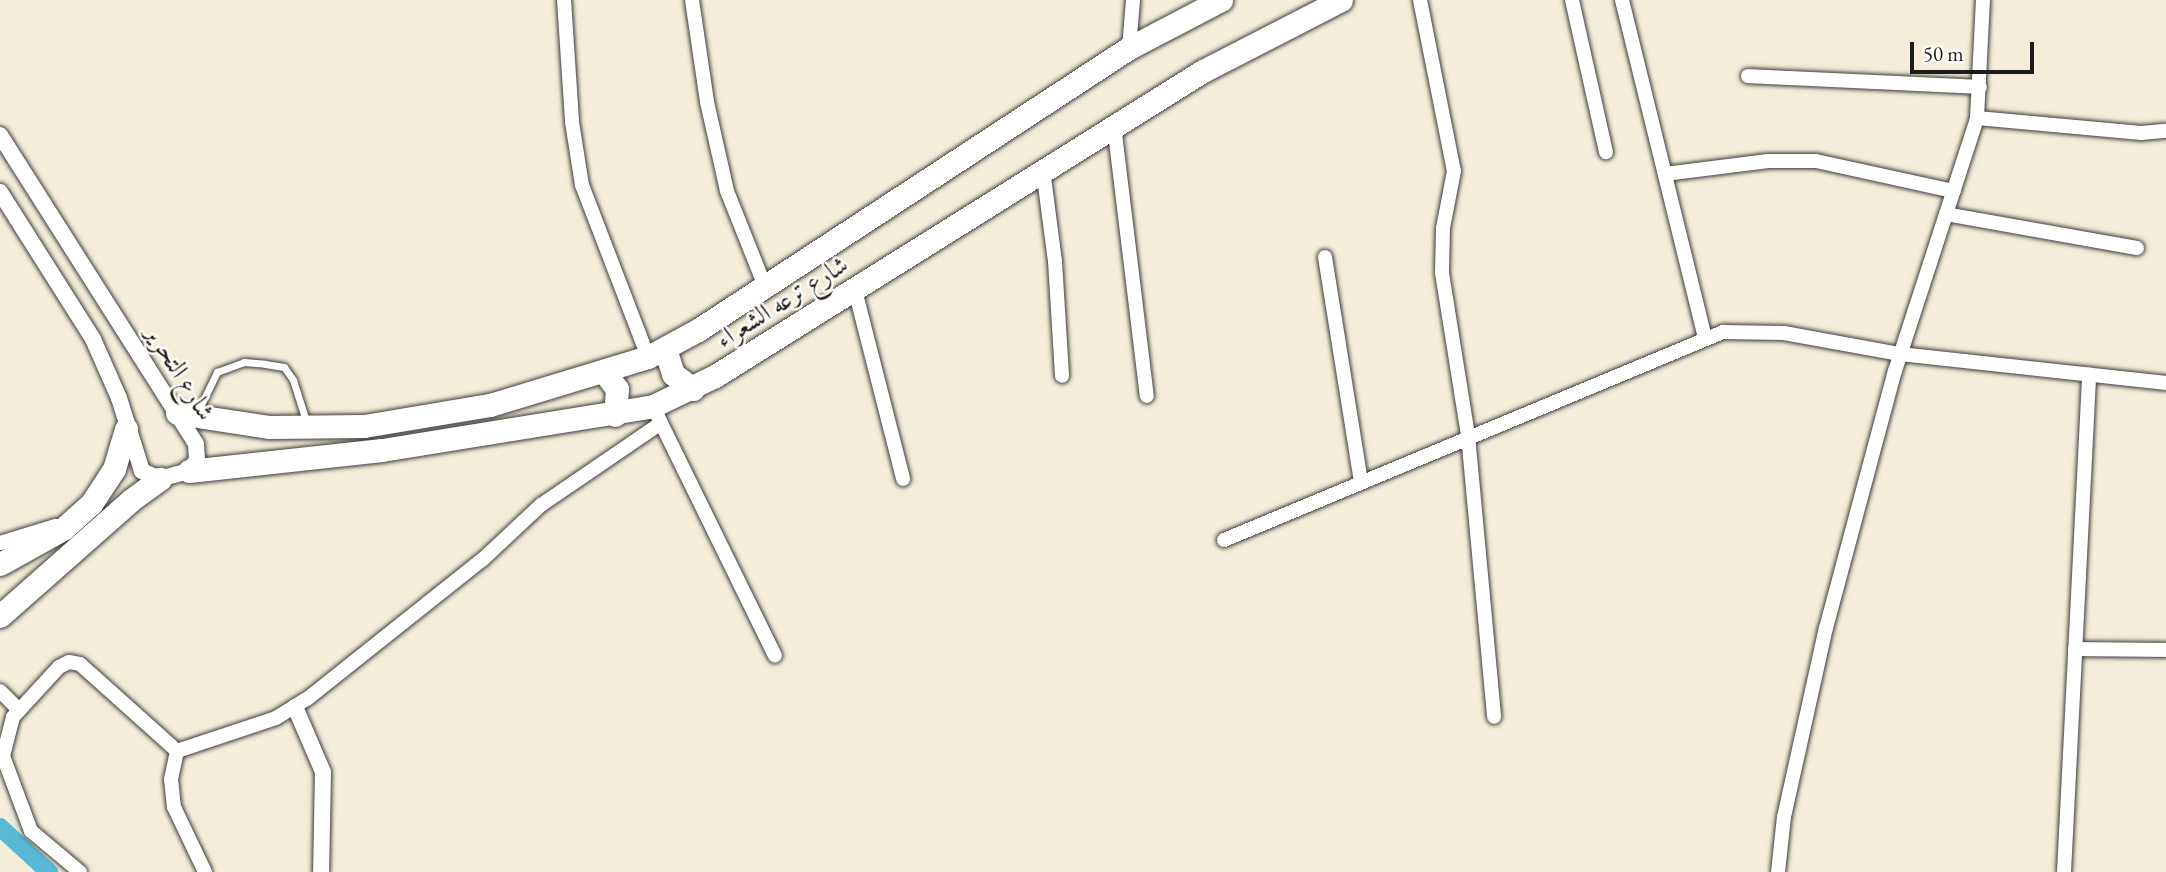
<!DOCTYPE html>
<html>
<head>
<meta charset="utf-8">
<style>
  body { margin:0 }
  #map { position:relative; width:2166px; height:872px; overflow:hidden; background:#f3edd9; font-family:"EB Garamond",Amiri,serif }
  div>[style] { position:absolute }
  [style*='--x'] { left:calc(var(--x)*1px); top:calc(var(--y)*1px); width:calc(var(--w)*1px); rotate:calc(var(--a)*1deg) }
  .canal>* { height:18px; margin:-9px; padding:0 9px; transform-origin:9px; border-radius:9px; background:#57b9d6 }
  .roads { filter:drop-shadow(0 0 2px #3c3b38) drop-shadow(0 0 2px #3c3b38) }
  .service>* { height:7px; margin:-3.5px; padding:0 3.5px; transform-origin:3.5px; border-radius:3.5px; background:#fff }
  .minor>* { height:14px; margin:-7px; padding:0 7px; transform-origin:7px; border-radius:7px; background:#fff }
  .tertiary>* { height:16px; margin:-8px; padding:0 8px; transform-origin:8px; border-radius:8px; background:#fff }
  .trunk>* { height:23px; margin:-11.5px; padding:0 11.5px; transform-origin:11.5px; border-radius:11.5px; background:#fff }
  span { translate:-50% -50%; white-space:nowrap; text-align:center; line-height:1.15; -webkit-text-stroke:5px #fdfcf7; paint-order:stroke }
  .street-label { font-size:26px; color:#1c1c1c }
  .scale { position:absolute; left:1910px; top:42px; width:124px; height:32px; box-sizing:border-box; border:4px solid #1c1c1c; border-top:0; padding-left:9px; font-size:21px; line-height:24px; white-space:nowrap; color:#1c1c1c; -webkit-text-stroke:5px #fdfcf7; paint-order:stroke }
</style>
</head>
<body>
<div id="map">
  <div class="canal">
    <i style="--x:0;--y:827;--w:67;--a:42.6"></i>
  </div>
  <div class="roads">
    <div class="service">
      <i style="--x:197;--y:413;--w:46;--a:-64"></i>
      <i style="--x:217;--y:372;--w:29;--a:-20"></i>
      <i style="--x:244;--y:362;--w:21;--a:5"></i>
      <i style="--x:265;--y:364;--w:19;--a:9"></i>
      <i style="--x:284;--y:367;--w:16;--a:55"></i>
      <i style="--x:293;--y:380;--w:46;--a:72.3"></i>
    </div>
    <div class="minor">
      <i style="--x:564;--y:0;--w:122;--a:86.2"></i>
      <i style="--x:572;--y:122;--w:64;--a:81"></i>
      <i style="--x:582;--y:185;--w:184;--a:69"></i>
      <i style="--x:692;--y:0;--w:103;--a:81.6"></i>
      <i style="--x:707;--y:102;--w:91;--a:77.3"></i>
      <i style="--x:727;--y:191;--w:100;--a:68.3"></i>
      <i style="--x:1420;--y:0;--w:174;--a:78.8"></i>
      <i style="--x:1454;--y:171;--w:58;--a:100.9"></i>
      <i style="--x:1443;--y:228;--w:45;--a:91.3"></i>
      <i style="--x:1442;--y:273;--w:164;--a:80.9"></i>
      <i style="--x:1468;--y:435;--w:283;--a:84.7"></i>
      <i style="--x:1572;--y:0;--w:156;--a:77.4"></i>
      <i style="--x:1622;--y:0;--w:347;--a:76.2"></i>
      <i style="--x:1129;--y:48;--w:48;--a:-85.2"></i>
      <i style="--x:1748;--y:76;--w:232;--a:2.7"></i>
      <i style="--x:1977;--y:118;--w:165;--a:5.2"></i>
      <i style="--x:2141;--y:133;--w:25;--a:-5"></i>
      <i style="--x:1114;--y:125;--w:273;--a:83.1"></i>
      <i style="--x:1043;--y:170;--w:92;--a:82.5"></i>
      <i style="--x:1055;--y:261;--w:115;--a:86.5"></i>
      <i style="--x:1665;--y:174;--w:104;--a:-7.2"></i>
      <i style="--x:1768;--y:161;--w:48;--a:0"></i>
      <i style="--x:1816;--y:161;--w:141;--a:12.3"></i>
      <i style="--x:1946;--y:214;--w:194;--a:10.1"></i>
      <i style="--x:1325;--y:257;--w:227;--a:80.9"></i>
      <i style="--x:855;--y:290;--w:195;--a:75.7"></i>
      <i style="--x:661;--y:423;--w:259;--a:63.9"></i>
      <i style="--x:1224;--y:540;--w:541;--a:-22.63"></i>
      <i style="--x:1723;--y:332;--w:61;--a:0.9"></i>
      <i style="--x:1784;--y:333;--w:118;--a:10.3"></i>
      <i style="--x:1900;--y:354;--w:268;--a:6.2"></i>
      <i style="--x:0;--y:543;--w:58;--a:-17.2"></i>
      <i style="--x:2075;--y:649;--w:91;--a:0.6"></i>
      <i style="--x:0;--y:691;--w:27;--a:45"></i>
      <i style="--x:177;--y:751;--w:29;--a:102"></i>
      <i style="--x:171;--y:779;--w:28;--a:84"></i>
      <i style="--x:174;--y:807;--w:72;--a:64.5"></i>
      <i style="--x:80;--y:872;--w:64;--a:-140.1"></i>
      <i style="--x:31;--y:831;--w:80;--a:-110.5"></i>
      <i style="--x:3;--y:756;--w:40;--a:-75.6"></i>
      <i style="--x:13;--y:717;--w:68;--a:-47.4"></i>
      <i style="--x:59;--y:667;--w:11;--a:-27"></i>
      <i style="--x:69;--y:662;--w:11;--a:10"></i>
      <i style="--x:80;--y:664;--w:130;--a:41.9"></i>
      <i style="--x:177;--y:751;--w:104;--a:-18.4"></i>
      <i style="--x:276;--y:718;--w:36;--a:-32"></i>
      <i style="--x:307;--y:699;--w:223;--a:-38.5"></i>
      <i style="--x:482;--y:560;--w:81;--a:-43"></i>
      <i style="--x:541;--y:505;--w:145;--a:-34.3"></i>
      <i style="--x:661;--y:423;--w:19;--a:-115"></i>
      <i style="--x:1778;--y:872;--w:55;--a:-83.8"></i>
      <i style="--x:1784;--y:817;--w:194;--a:-77.5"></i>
      <i style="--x:1826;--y:628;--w:266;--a:-75"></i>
      <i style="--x:1895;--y:371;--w:266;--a:-72"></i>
      <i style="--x:1977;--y:118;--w:118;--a:-87.1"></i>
      <i style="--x:2064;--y:872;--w:498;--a:-87.1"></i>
    </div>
    <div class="tertiary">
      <i style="--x:0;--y:135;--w:366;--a:57.6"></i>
      <i style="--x:196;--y:444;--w:16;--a:86"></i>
      <i style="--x:197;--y:460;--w:14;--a:126"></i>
      <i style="--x:189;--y:471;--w:30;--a:165"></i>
      <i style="--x:160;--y:479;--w:20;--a:-156"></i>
      <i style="--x:142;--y:471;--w:77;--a:-107.5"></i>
      <i style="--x:119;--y:398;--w:64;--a:-113.8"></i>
      <i style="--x:93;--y:339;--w:174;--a:-122.3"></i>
      <i style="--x:295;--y:707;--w:71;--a:66.7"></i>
      <i style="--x:323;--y:772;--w:100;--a:91.1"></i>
    </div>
    <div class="trunk">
      <i style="--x:665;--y:349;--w:26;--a:72"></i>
      <i style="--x:673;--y:374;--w:25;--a:37"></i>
      <i style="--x:605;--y:373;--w:20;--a:53"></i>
      <i style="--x:617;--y:389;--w:26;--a:94"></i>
      <i style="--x:177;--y:413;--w:94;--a:8.6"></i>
      <i style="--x:270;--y:427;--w:94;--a:-0.6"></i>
      <i style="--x:364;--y:426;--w:128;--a:-9.5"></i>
      <i style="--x:490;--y:405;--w:165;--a:-16.9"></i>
      <i style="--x:648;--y:357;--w:57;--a:-28.4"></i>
      <i style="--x:698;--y:330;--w:515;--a:-33.2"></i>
      <i style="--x:1129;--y:48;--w:104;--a:-27.6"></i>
      <i style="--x:189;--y:471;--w:194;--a:-6.2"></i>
      <i style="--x:382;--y:450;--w:275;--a:-9.2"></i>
      <i style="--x:653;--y:406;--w:69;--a:-25.8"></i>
      <i style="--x:715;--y:376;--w:575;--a:-32.01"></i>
      <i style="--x:1203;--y:71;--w:155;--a:-27.2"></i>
      <i style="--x:0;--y:564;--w:72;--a:-29.1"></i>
      <i style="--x:63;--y:529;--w:38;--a:-42"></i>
      <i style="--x:91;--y:504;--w:42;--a:-56.7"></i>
      <i style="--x:114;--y:469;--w:42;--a:-73.3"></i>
      <i style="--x:0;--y:616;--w:175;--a:-41.5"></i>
      <i style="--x:131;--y:500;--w:36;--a:-36"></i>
    </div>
  </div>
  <div class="street-label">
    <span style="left:782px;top:302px;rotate:-32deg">شارع ترعه الشعراء</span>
    <span style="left:180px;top:373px;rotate:58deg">شارع التحرير</span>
  </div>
  <div class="scale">50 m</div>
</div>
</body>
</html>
